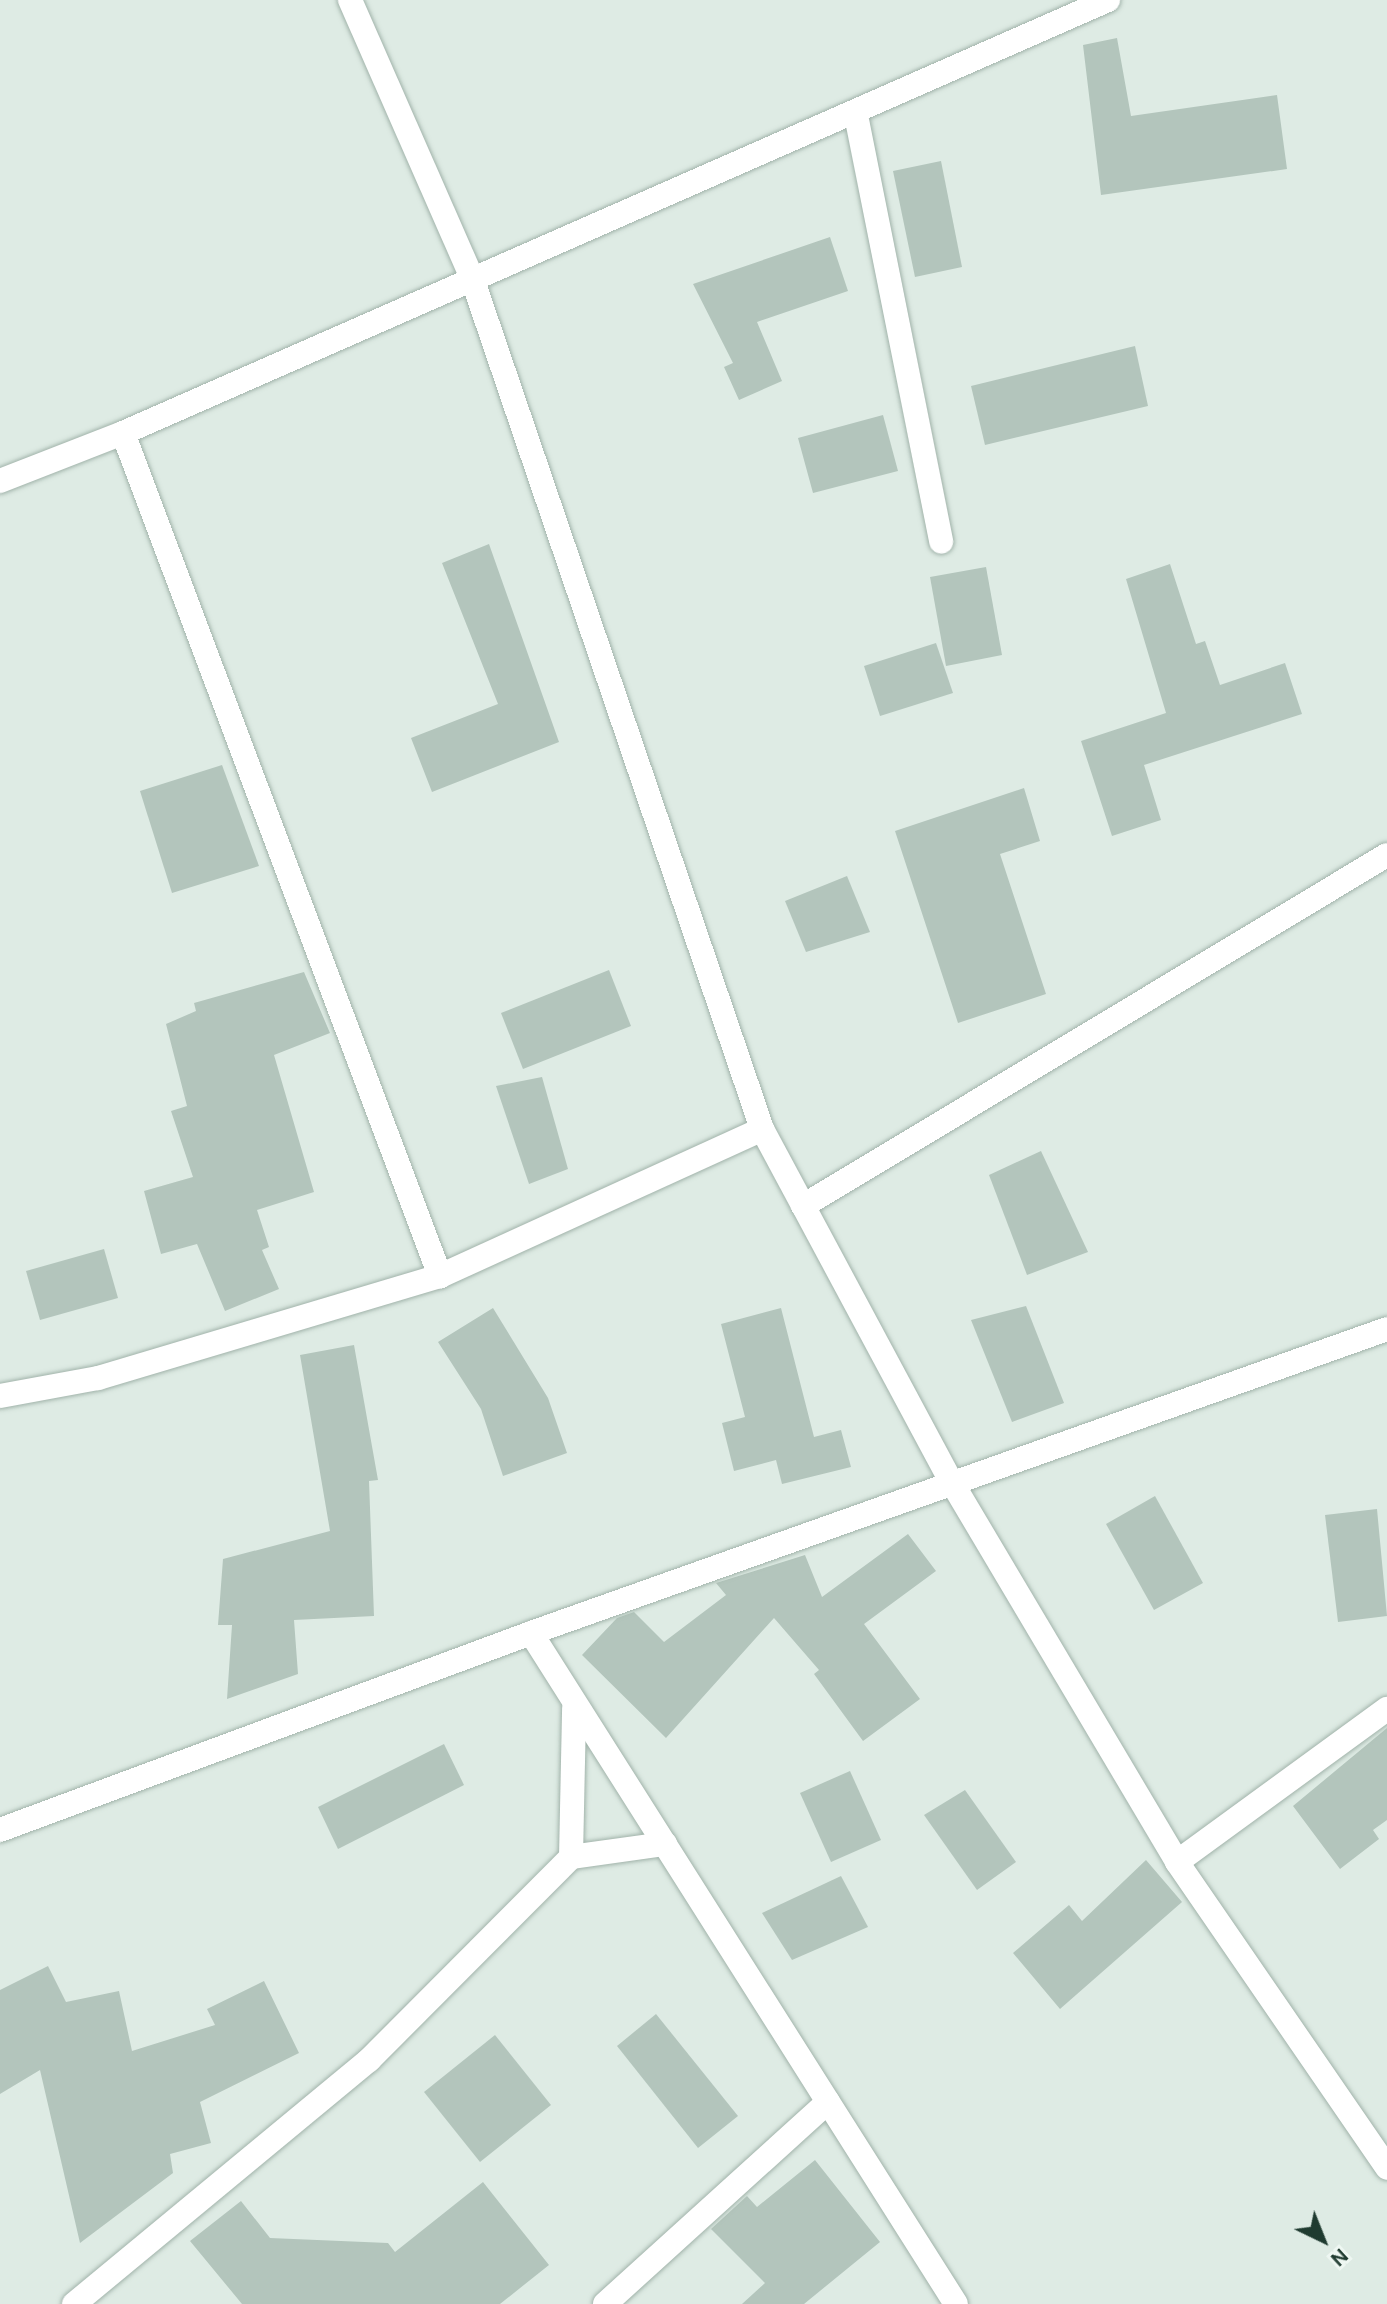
<!DOCTYPE html>
<html>
<head>
<meta charset="utf-8">
<style>
  body { margin:0 }
  #map { position:relative; width:1387px; height:2304px; overflow:hidden; background:#deebe4; font-family:Karla,sans-serif }
  div>[style] { position:absolute }
  [style*='--x'] { left:calc(var(--x)*1px); top:calc(var(--y)*1px); width:calc(var(--w)*1px); rotate:calc(var(--a)*1deg) }
  .building>* { inset:0; background:#b3c5bc }
  .roads { filter:drop-shadow(0 0 2px #a1b3aa) drop-shadow(0 0 2px #a1b3aa) }
  .street>* { height:24px; margin:-12px; padding:0 12px; transform-origin:12px; border-radius:12px; background:#fff }
  span { translate:-50% -50%; white-space:nowrap; text-align:center; line-height:1.15; -webkit-text-stroke:6px #eef7f2; paint-order:stroke }
  .north { position:absolute; left:1283px; top:2200px; width:80px; height:80px; -webkit-text-stroke:6px #eef7f2; paint-order:stroke; rotate:137deg; font-size:22px; font-weight:700; line-height:32px; text-align:center; color:#1f3b30 }
  .north::after { content:''; display:block; margin:auto; width:28px; height:36px; background:#1f3b30; clip-path:polygon(50% 0,100% 100%,50% 72%,0 100%) }
</style>
</head>
<body>
<div id="map">
  <div class="building">
    <i style="clip-path:polygon(1117px 38px,1131px 116px,1277px 95px,1287px 169px,1101px 195px,1083px 45px)"></i>
    <i style="clip-path:polygon(941px 161px,962px 267px,915px 277px,893px 171px)"></i>
    <i style="clip-path:polygon(830px 237px,848px 291px,757px 322px,782px 381px,739px 400px,724px 367px,733px 363px,693px 284px)"></i>
    <i style="clip-path:polygon(1135px 346px,1148px 406px,985px 445px,971px 386px)"></i>
    <i style="clip-path:polygon(883px 415px,898px 471px,813px 493px,798px 438px)"></i>
    <i style="clip-path:polygon(489px 544px,559px 742px,432px 792px,411px 738px,498px 704px,442px 563px)"></i>
    <i style="clip-path:polygon(1170px 564px,1196px 644px,1205px 641px,1220px 685px,1285px 663px,1302px 714px,1144px 765px,1161px 820px,1112px 836px,1081px 741px,1166px 713px,1126px 579px)"></i>
    <i style="clip-path:polygon(986px 567px,1002px 655px,946px 666px,930px 577px)"></i>
    <i style="clip-path:polygon(936px 643px,953px 693px,880px 716px,864px 666px)"></i>
    <i style="clip-path:polygon(222px 765px,259px 866px,172px 893px,140px 791px)"></i>
    <i style="clip-path:polygon(1024px 788px,1040px 841px,1000px 854px,1046px 994px,958px 1023px,895px 831px)"></i>
    <i style="clip-path:polygon(847px 876px,870px 932px,806px 952px,785px 901px)"></i>
    <i style="clip-path:polygon(609px 970px,631px 1026px,523px 1069px,501px 1013px)"></i>
    <i style="clip-path:polygon(304px 972px,330px 1033px,274px 1055px,314px 1192px,257px 1210px,269px 1247px,262px 1250px,279px 1289px,225px 1311px,197px 1244px,161px 1254px,144px 1191px,193px 1177px,171px 1111px,187px 1106px,166px 1024px,196px 1011px,194px 1003px)"></i>
    <i style="clip-path:polygon(542px 1077px,568px 1169px,529px 1184px,496px 1086px)"></i>
    <i style="clip-path:polygon(1041px 1151px,1088px 1252px,1027px 1275px,989px 1175px)"></i>
    <i style="clip-path:polygon(104px 1249px,118px 1298px,40px 1320px,26px 1271px)"></i>
    <i style="clip-path:polygon(1026px 1306px,1064px 1403px,1012px 1422px,971px 1320px)"></i>
    <i style="clip-path:polygon(493px 1308px,548px 1398px,567px 1453px,503px 1476px,481px 1409px,438px 1342px)"></i>
    <i style="clip-path:polygon(781px 1308px,814px 1437px,841px 1430px,851px 1467px,782px 1484px,776px 1460px,734px 1471px,722px 1423px,745px 1417px,721px 1324px)"></i>
    <i style="clip-path:polygon(354px 1345px,378px 1480px,369px 1481px,374px 1616px,294px 1620px,298px 1674px,227px 1699px,232px 1625px,218px 1625px,223px 1559px,330px 1531px,300px 1355px)"></i>
    <i style="clip-path:polygon(1155px 1496px,1203px 1583px,1154px 1610px,1106px 1524px)"></i>
    <i style="clip-path:polygon(1377px 1509px,1387px 1616px,1338px 1622px,1325px 1515px)"></i>
    <i style="clip-path:polygon(908px 1534px,936px 1571px,864px 1624px,920px 1699px,863px 1741px,814px 1674px,819px 1670px,774px 1618px,666px 1738px,582px 1655px,617px 1618px,634px 1612px,664px 1642px,726px 1595px,716px 1583px,805px 1555px,822px 1597px)"></i>
    <i style="clip-path:polygon(1387px 1728px,1387px 1820px,1373px 1830px,1379px 1839px,1340px 1869px,1293px 1806px)"></i>
    <i style="clip-path:polygon(444px 1744px,464px 1785px,338px 1849px,318px 1807px)"></i>
    <i style="clip-path:polygon(850px 1771px,881px 1840px,831px 1862px,800px 1793px)"></i>
    <i style="clip-path:polygon(965px 1790px,1016px 1862px,977px 1890px,924px 1815px)"></i>
    <i style="clip-path:polygon(1146px 1860px,1182px 1902px,1060px 2009px,1013px 1953px,1069px 1905px,1082px 1921px)"></i>
    <i style="clip-path:polygon(841px 1876px,868px 1927px,792px 1960px,762px 1913px)"></i>
    <i style="clip-path:polygon(48px 1966px,66px 2002px,119px 1991px,132px 2051px,215px 2025px,207px 2009px,264px 1981px,299px 2053px,200px 2102px,211px 2143px,170px 2154px,173px 2173px,80px 2243px,40px 2070px,0 2094px,0 1990px)"></i>
    <i style="clip-path:polygon(656px 2014px,738px 2116px,698px 2148px,617px 2046px)"></i>
    <i style="clip-path:polygon(495px 2035px,551px 2105px,480px 2162px,424px 2092px)"></i>
    <i style="clip-path:polygon(815px 2160px,880px 2242px,804px 2304px,742px 2304px,765px 2283px,711px 2229px,747px 2196px,757px 2207px)"></i>
    <i style="clip-path:polygon(483px 2182px,549px 2265px,500px 2304px,242px 2304px,190px 2241px,241px 2201px,270px 2238px,388px 2243px,395px 2252px)"></i>
  </div>
  <div class="roads">
    <div class="street">
      <i style="--x:350;--y:0;--w:304;--a:66.3"></i>
      <i style="--x:472;--y:278;--w:899;--a:71.18"></i>
      <i style="--x:762;--y:1129;--w:400;--a:61.8"></i>
      <i style="--x:951;--y:1481;--w:443;--a:59.3"></i>
      <i style="--x:1177;--y:1862;--w:371;--a:55.5"></i>
      <i style="--x:856;--y:115;--w:435;--a:78.7"></i>
      <i style="--x:123;--y:433;--w:901;--a:69.39"></i>
      <i style="--x:440;--y:1276;--w:354;--a:-24.5"></i>
      <i style="--x:0;--y:481;--w:132;--a:-21.3"></i>
      <i style="--x:123;--y:433;--w:1076;--a:-23.73"></i>
      <i style="--x:803;--y:1206;--w:681;--a:-31.01"></i>
      <i style="--x:0;--y:1396;--w:100;--a:-10.4"></i>
      <i style="--x:98;--y:1378;--w:357;--a:-16.6"></i>
      <i style="--x:531;--y:1633;--w:794;--a:57.65"></i>
      <i style="--x:0;--y:1830;--w:566;--a:-20.35"></i>
      <i style="--x:531;--y:1633;--w:908;--a:-19.55"></i>
      <i style="--x:571;--y:1857;--w:95;--a:-7.9"></i>
      <i style="--x:1177;--y:1862;--w:260;--a:-36.1"></i>
      <i style="--x:74;--y:2304;--w:383;--a:-39.6"></i>
      <i style="--x:369;--y:2060;--w:286;--a:-45.1"></i>
      <i style="--x:571;--y:1857;--w:149;--a:-88.8"></i>
      <i style="--x:605;--y:2304;--w:301;--a:-42.2"></i>
    </div>
  </div>
  <div class="north">N</div>
</div>
</body>
</html>
